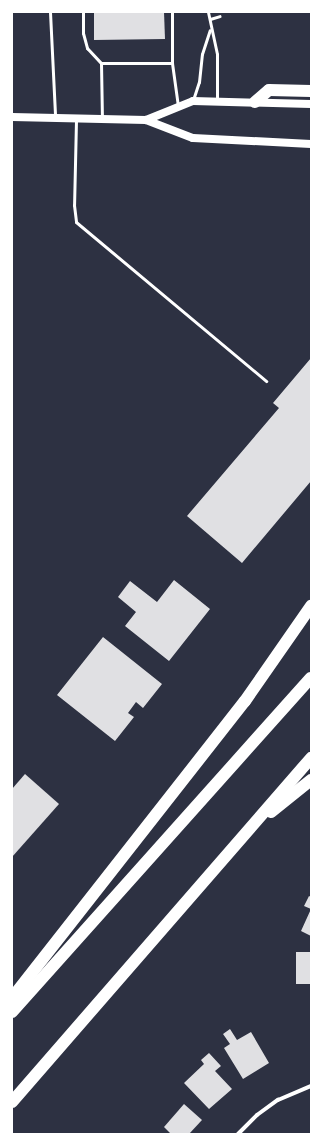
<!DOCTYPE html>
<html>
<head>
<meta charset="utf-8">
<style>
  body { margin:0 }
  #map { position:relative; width:323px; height:1146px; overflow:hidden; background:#2d3142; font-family:"PT Sans",sans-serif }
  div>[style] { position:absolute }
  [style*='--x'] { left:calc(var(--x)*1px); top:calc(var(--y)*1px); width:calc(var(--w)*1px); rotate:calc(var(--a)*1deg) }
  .building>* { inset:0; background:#e0e0e3 }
  .service>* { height:3px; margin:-1.5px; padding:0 1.5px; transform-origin:1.5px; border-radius:1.5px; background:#fff }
  .minor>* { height:4px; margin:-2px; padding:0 2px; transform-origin:2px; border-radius:2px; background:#fff }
  .secondary>* { height:8px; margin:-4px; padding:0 4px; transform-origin:4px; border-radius:4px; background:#fff }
  .motorway>* { height:12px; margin:-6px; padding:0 6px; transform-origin:6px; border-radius:6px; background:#fff }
  span { translate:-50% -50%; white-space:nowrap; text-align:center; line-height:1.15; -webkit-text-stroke:4px #fff; paint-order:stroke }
  .frame { position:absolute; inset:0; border:13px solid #fff; pointer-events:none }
</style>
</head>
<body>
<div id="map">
  <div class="building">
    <i style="clip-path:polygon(94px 12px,164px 12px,165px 39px,94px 40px)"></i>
    <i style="clip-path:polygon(311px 358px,311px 481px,242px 563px,187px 516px,279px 408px,273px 403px)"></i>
    <i style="clip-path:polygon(174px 580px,210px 609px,169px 661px,125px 626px,136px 612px,118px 597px,130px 581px,157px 602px)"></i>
    <i style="clip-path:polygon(103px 637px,162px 684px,143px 708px,136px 702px,128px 713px,134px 717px,115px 741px,57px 695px)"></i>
    <i style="clip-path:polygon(25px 774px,59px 804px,12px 857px,12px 789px)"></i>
    <i style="clip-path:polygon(309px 896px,311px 897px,311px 936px,301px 931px,311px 909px,304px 906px)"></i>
    <i style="clip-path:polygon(296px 952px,311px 952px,311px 984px,296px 984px)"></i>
    <i style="clip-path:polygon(230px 1029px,237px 1040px,251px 1032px,269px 1063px,243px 1079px,224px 1048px,230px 1044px,223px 1034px)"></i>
    <i style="clip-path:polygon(209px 1053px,221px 1066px,215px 1071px,232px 1089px,209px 1109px,184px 1083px,204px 1064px,201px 1060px)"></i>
    <i style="clip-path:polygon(184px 1104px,202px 1120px,189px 1134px,171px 1134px,164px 1127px)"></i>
  </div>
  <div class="service">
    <i style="--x:50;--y:12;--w:104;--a:87.2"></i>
    <i style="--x:83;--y:12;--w:21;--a:90"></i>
    <i style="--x:83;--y:33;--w:16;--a:75"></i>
    <i style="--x:87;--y:48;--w:21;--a:47"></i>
    <i style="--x:101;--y:63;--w:56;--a:89"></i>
    <i style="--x:208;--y:12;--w:43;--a:77.9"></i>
    <i style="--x:217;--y:54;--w:46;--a:90"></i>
    <i style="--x:210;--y:19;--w:10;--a:-17"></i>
    <i style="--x:101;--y:63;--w:71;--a:0"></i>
    <i style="--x:172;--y:63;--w:51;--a:-90"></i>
    <i style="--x:172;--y:63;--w:43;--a:82.1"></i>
    <i style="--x:193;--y:100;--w:19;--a:-72"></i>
    <i style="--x:199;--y:82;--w:28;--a:-84"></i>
    <i style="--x:202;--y:54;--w:25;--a:-72"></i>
    <i style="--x:76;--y:120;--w:85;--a:91.3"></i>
    <i style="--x:74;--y:205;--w:17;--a:83"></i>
    <i style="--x:76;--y:222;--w:248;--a:39.9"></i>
  </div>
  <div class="minor">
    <i style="--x:238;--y:1134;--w:27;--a:-45"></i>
    <i style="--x:257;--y:1115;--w:26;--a:-36"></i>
    <i style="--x:278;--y:1100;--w:36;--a:-23"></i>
  </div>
  <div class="secondary">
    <i style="--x:12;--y:117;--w:134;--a:1.3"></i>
    <i style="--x:146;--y:120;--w:50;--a:21"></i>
    <i style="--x:193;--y:138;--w:118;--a:2.9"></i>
    <i style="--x:146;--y:120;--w:51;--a:-22"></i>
    <i style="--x:193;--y:101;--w:118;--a:1.5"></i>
  </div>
  <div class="motorway">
    <i style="--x:255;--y:102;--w:18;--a:-41"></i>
    <i style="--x:269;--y:90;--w:42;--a:1.4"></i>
    <i style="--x:271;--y:812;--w:51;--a:-38.7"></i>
    <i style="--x:12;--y:998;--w:377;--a:-51.9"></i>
    <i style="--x:245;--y:701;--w:116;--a:-55.2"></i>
    <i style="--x:12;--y:1012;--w:448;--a:-48.2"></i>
    <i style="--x:12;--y:1102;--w:456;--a:-49"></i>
  </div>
  <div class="frame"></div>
</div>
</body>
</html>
